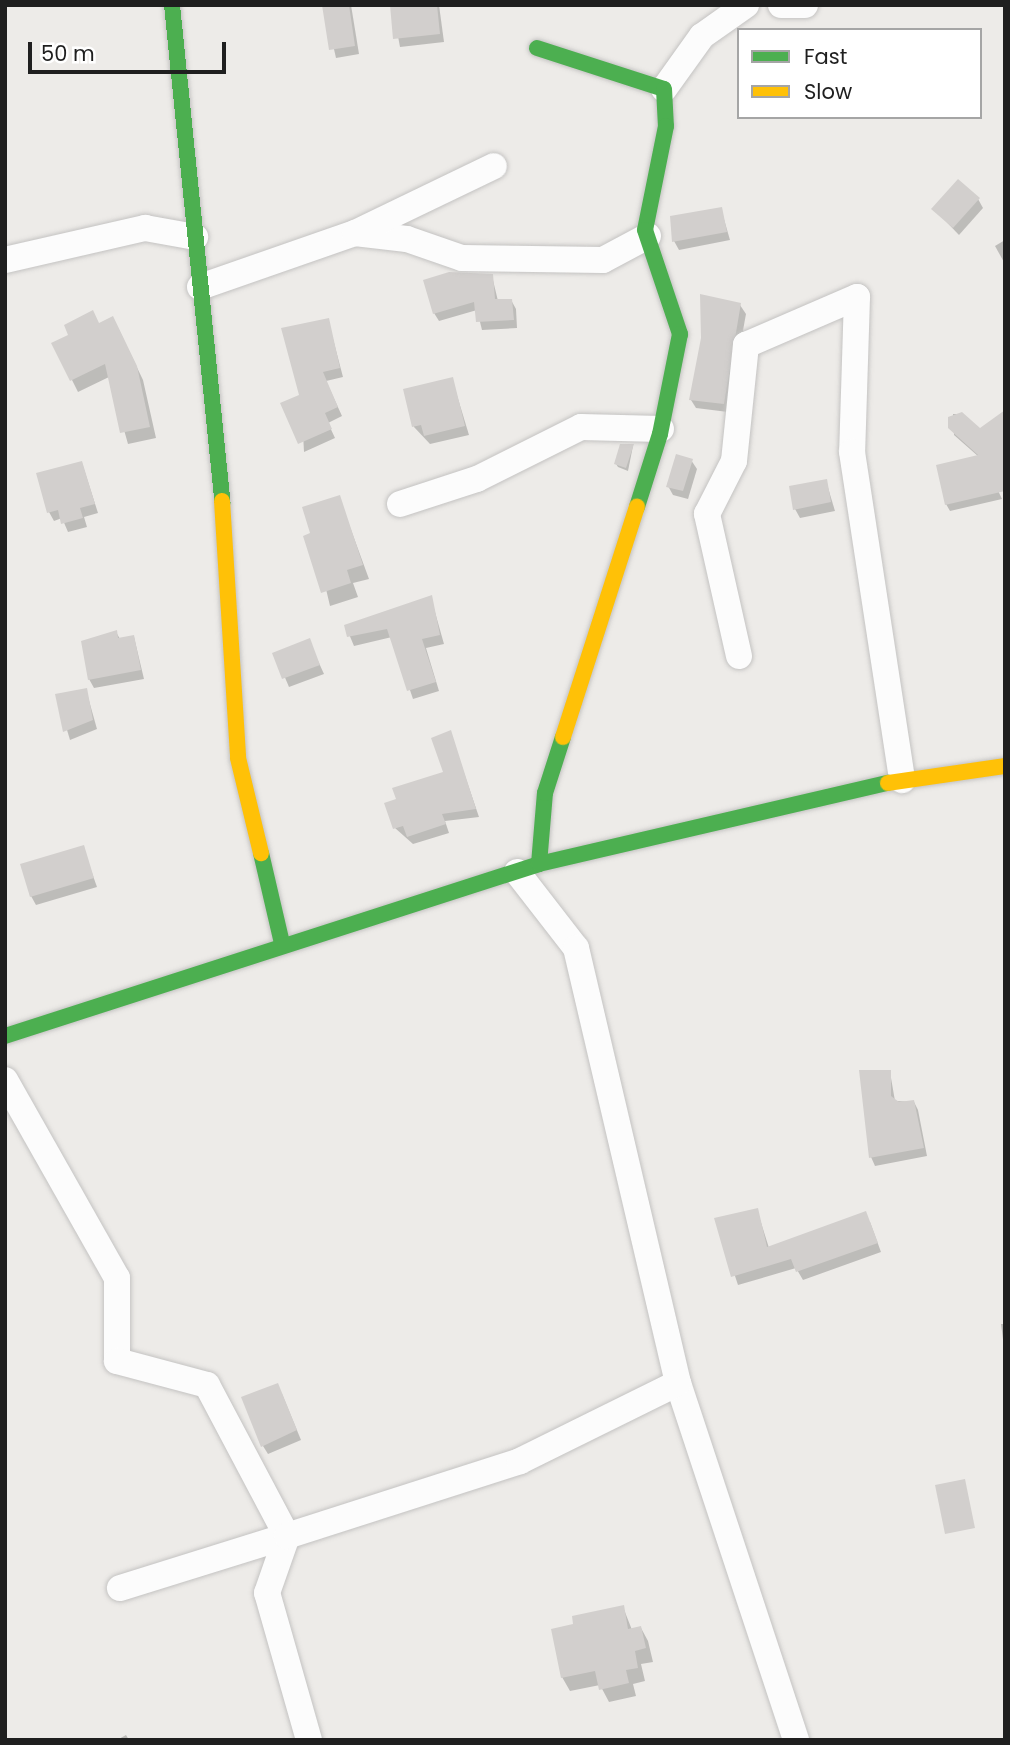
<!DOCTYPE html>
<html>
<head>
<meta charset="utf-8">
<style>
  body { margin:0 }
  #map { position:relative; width:1010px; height:1745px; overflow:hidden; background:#edebe8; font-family:Poppins,sans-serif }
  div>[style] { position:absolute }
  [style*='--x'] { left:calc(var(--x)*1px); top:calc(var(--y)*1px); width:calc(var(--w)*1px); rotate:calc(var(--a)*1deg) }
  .shadow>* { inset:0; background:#0003 }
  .building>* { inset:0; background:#d2cfcd }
  .roads { filter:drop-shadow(0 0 2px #c4c3c2) drop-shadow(0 0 2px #c4c3c2) }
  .street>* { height:26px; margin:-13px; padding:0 13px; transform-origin:13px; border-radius:13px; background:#fcfcfc }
  .fast>* { height:16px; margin:-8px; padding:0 8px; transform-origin:8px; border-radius:8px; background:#4caf50 }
  .slow>* { height:16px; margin:-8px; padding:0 8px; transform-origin:8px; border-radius:8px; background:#ffc107 }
  span { translate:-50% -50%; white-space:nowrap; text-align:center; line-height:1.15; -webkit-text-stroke:5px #fff; paint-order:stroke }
  .frame { position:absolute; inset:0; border:7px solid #1f1f1f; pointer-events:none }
  .legend { position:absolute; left:737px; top:28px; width:245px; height:91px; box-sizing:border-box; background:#fff; border:2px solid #a5a5a5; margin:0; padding:9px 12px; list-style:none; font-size:21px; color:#1f1f1f }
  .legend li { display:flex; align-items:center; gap:14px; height:35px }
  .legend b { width:35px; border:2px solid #a5a5a5 }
  .scale { position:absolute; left:28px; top:42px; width:198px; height:32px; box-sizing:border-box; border:4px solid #1f1f1f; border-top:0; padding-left:9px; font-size:21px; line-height:24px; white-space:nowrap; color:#1f1f1f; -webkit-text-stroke:5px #fff; paint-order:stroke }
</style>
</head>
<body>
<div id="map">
  <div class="shadow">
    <i style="clip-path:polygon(324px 5px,351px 5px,359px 54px,336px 58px)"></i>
    <i style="clip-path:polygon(392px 5px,439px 5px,444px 42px,400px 47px)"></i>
    <i style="clip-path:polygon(978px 199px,983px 208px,959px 235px,934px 209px)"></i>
    <i style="clip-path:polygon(721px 209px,730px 240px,679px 250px,674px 241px)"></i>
    <i style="clip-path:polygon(1005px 240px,1005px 264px,995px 246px)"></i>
    <i style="clip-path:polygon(492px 276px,498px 301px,511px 300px,516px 309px,517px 328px,482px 330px,477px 310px,439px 321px,434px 313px)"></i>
    <i style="clip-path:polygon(740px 305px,746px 314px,728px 412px,696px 408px,691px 400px)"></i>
    <i style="clip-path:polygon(328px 320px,343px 377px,326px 381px,342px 416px,328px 423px,335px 438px,304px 452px,301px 396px)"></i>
    <i style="clip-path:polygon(99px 325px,119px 330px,143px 380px,156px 438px,128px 444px,109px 377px,78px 392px,54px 344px)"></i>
    <i style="clip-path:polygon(452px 379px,469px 435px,430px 444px,414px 427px,405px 391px)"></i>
    <i style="clip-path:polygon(953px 414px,962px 414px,1002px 499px,950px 511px,946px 504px,979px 457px,954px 435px)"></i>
    <i style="clip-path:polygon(633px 446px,628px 471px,618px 467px,616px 464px)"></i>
    <i style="clip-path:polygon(691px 460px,697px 469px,688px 499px,673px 495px,668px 486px)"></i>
    <i style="clip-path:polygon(82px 463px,98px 513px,84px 517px,87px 527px,68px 532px,62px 518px,54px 521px,49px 512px)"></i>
    <i style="clip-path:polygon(826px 481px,835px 511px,800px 518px,795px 509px)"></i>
    <i style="clip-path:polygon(339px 497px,369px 579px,353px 583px,358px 597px,330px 606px,313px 534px)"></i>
    <i style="clip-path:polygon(431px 598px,444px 644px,426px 648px,439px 691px,413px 699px,392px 637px,354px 646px,346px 627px)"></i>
    <i style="clip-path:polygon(116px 632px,120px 639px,134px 637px,144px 679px,94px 688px,89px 679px)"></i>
    <i style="clip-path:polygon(309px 641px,324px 674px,289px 687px,275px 654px)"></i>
    <i style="clip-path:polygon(86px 690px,97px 729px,70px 740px,57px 696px)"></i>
    <i style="clip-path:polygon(450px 732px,479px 817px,445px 821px,449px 833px,413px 844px,395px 828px,398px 801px,445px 773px)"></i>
    <i style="clip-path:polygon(83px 848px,97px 887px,36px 905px,31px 896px)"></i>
    <i style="clip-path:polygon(890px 1072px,895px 1101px,914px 1102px,918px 1110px,927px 1156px,875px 1166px,871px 1157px)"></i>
    <i style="clip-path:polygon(757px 1210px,769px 1248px,870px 1222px,881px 1252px,803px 1280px,796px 1268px,738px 1285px,716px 1219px)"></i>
    <i style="clip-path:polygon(1001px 1324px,1005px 1324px,1005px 1348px,1004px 1347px)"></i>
    <i style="clip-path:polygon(282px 1394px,301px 1440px,268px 1454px,263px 1446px)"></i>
    <i style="clip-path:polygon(623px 1607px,632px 1630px,641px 1628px,648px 1641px,653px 1662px,641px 1664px,645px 1681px,633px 1684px,636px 1696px,609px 1702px,600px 1685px,570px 1691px,562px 1677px,575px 1626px)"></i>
    <i style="clip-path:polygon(126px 1735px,129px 1740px,117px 1740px)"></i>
  </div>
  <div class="building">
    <i style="clip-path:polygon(322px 5px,349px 5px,355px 46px,329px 50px)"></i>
    <i style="clip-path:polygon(390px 5px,437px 5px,440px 34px,393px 39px)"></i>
    <i style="clip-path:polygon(958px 179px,980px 198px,953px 228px,931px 209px)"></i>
    <i style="clip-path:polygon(722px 207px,727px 232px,672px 242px,670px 216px)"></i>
    <i style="clip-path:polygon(449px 272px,493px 274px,495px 299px,512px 299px,514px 320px,476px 322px,474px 302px,433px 314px,423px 280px)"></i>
    <i style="clip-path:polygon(700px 294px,741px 303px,724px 404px,689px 400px,701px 338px)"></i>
    <i style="clip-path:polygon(93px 310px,99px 323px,113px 316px,137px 366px,150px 427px,120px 433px,105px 364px,70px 381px,51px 343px,68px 335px,64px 325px)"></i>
    <i style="clip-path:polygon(329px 318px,340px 368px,323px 372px,338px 407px,325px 413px,332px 429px,298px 444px,280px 403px,299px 395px,281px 328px)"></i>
    <i style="clip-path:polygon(453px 377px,465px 426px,424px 436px,421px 425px,412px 427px,403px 389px)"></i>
    <i style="clip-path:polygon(1005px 410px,1005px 491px,945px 505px,936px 465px,978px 455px,948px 428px,948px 417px,962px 412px,980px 428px)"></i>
    <i style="clip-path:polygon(620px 444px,634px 444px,626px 468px,614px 464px)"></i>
    <i style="clip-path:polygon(676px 454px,693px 459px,683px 491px,666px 487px)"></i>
    <i style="clip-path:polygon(82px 461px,95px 504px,80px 508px,83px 518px,61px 524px,58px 510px,47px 513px,36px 473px)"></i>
    <i style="clip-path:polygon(827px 479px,831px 502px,793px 510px,789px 486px)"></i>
    <i style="clip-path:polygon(340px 495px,363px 565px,347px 570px,351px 583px,321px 593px,303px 536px,310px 533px,302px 507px)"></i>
    <i style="clip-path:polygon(432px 595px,440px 635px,422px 639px,436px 682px,407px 691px,387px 629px,347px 637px,344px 625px)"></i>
    <i style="clip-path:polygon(117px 630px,118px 638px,134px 635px,141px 670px,88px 680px,81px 641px)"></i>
    <i style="clip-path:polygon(310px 638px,320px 665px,282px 679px,272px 653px)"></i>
    <i style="clip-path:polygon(87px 688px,93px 720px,63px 732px,55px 694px)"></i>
    <i style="clip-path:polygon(451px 730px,476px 809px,442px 814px,446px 824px,407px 837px,403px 826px,393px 829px,384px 803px,396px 799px,392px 788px,443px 772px,431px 738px)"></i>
    <i style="clip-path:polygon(84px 845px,94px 878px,30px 897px,20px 864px)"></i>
    <i style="clip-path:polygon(859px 1070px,891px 1070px,891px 1096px,899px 1102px,914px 1100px,924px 1148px,869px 1158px)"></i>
    <i style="clip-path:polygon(758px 1208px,767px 1247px,866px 1211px,878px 1243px,796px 1272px,791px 1259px,731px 1277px,714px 1218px)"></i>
    <i style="clip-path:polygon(278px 1383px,297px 1430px,261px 1447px,241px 1397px)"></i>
    <i style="clip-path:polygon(965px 1479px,975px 1528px,945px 1534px,935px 1485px)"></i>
    <i style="clip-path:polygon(624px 1605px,628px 1629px,641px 1626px,646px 1648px,635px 1651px,638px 1668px,626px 1670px,629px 1683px,599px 1690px,595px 1671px,561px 1678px,551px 1629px,573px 1624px,572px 1616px)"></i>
  </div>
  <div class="roads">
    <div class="street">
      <i style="--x:781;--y:5;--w:24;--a:0"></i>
      <i style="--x:664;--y:89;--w:65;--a:-54.4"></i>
      <i style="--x:702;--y:36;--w:54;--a:-35.2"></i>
      <i style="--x:355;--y:233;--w:52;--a:6.6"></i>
      <i style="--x:407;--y:239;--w:58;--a:19.1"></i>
      <i style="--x:462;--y:258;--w:141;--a:0.8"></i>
      <i style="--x:603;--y:260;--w:51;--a:-28.1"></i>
      <i style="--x:5;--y:260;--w:144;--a:-12.9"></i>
      <i style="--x:145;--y:228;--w:51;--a:10.2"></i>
      <i style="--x:200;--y:287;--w:164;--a:-19.2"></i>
      <i style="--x:355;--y:233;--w:154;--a:-25.7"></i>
      <i style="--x:400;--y:504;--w:81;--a:-18"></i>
      <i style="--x:477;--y:479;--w:116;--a:-26.6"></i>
      <i style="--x:581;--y:427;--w:80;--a:1.4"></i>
      <i style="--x:739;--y:656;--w:146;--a:-102.7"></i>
      <i style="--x:707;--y:514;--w:59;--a:-63"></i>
      <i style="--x:734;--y:461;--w:117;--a:-84.1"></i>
      <i style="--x:746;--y:345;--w:121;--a:-23.4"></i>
      <i style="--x:857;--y:297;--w:155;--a:91.8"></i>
      <i style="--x:852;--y:452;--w:332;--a:81.3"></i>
      <i style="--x:517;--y:872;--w:96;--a:52.2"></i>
      <i style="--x:576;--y:948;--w:447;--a:76.8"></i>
      <i style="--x:678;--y:1383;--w:376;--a:71.7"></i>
      <i style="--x:5;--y:1080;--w:227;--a:60.5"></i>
      <i style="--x:117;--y:1278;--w:83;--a:90"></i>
      <i style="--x:117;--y:1361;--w:93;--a:14.9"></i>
      <i style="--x:207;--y:1385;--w:171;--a:62.1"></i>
      <i style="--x:287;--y:1536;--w:175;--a:162.7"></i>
      <i style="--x:309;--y:1740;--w:153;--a:-105.9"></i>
      <i style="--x:267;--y:1593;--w:60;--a:-70.7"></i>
      <i style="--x:287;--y:1536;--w:245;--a:-17.8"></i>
      <i style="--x:520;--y:1461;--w:176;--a:-26.3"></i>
    </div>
    <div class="fast">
      <i style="--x:172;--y:5;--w:499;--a:84.2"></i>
      <i style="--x:537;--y:48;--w:133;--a:17.9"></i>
      <i style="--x:664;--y:89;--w:37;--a:87"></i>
      <i style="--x:666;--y:126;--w:106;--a:101.4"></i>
      <i style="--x:645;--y:230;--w:110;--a:71.4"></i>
      <i style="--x:680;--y:334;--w:102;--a:101.3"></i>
      <i style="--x:660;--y:434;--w:77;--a:107.5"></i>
      <i style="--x:261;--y:853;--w:92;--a:76.9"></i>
      <i style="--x:539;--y:864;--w:71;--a:-85.2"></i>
      <i style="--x:545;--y:793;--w:59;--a:-72.2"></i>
      <i style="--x:5;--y:1036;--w:561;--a:-17.85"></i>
      <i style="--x:539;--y:864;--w:358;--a:-13.1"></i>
    </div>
    <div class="slow">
      <i style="--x:222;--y:501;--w:257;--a:86.4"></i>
      <i style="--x:238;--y:758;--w:98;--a:76.4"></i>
      <i style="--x:563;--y:737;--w:242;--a:-72.2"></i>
      <i style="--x:888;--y:783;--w:118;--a:-8.3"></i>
    </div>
  </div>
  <div class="frame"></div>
  <ul class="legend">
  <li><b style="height:9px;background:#4caf50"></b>Fast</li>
  <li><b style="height:9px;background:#ffc107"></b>Slow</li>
  </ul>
  <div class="scale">50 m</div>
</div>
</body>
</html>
